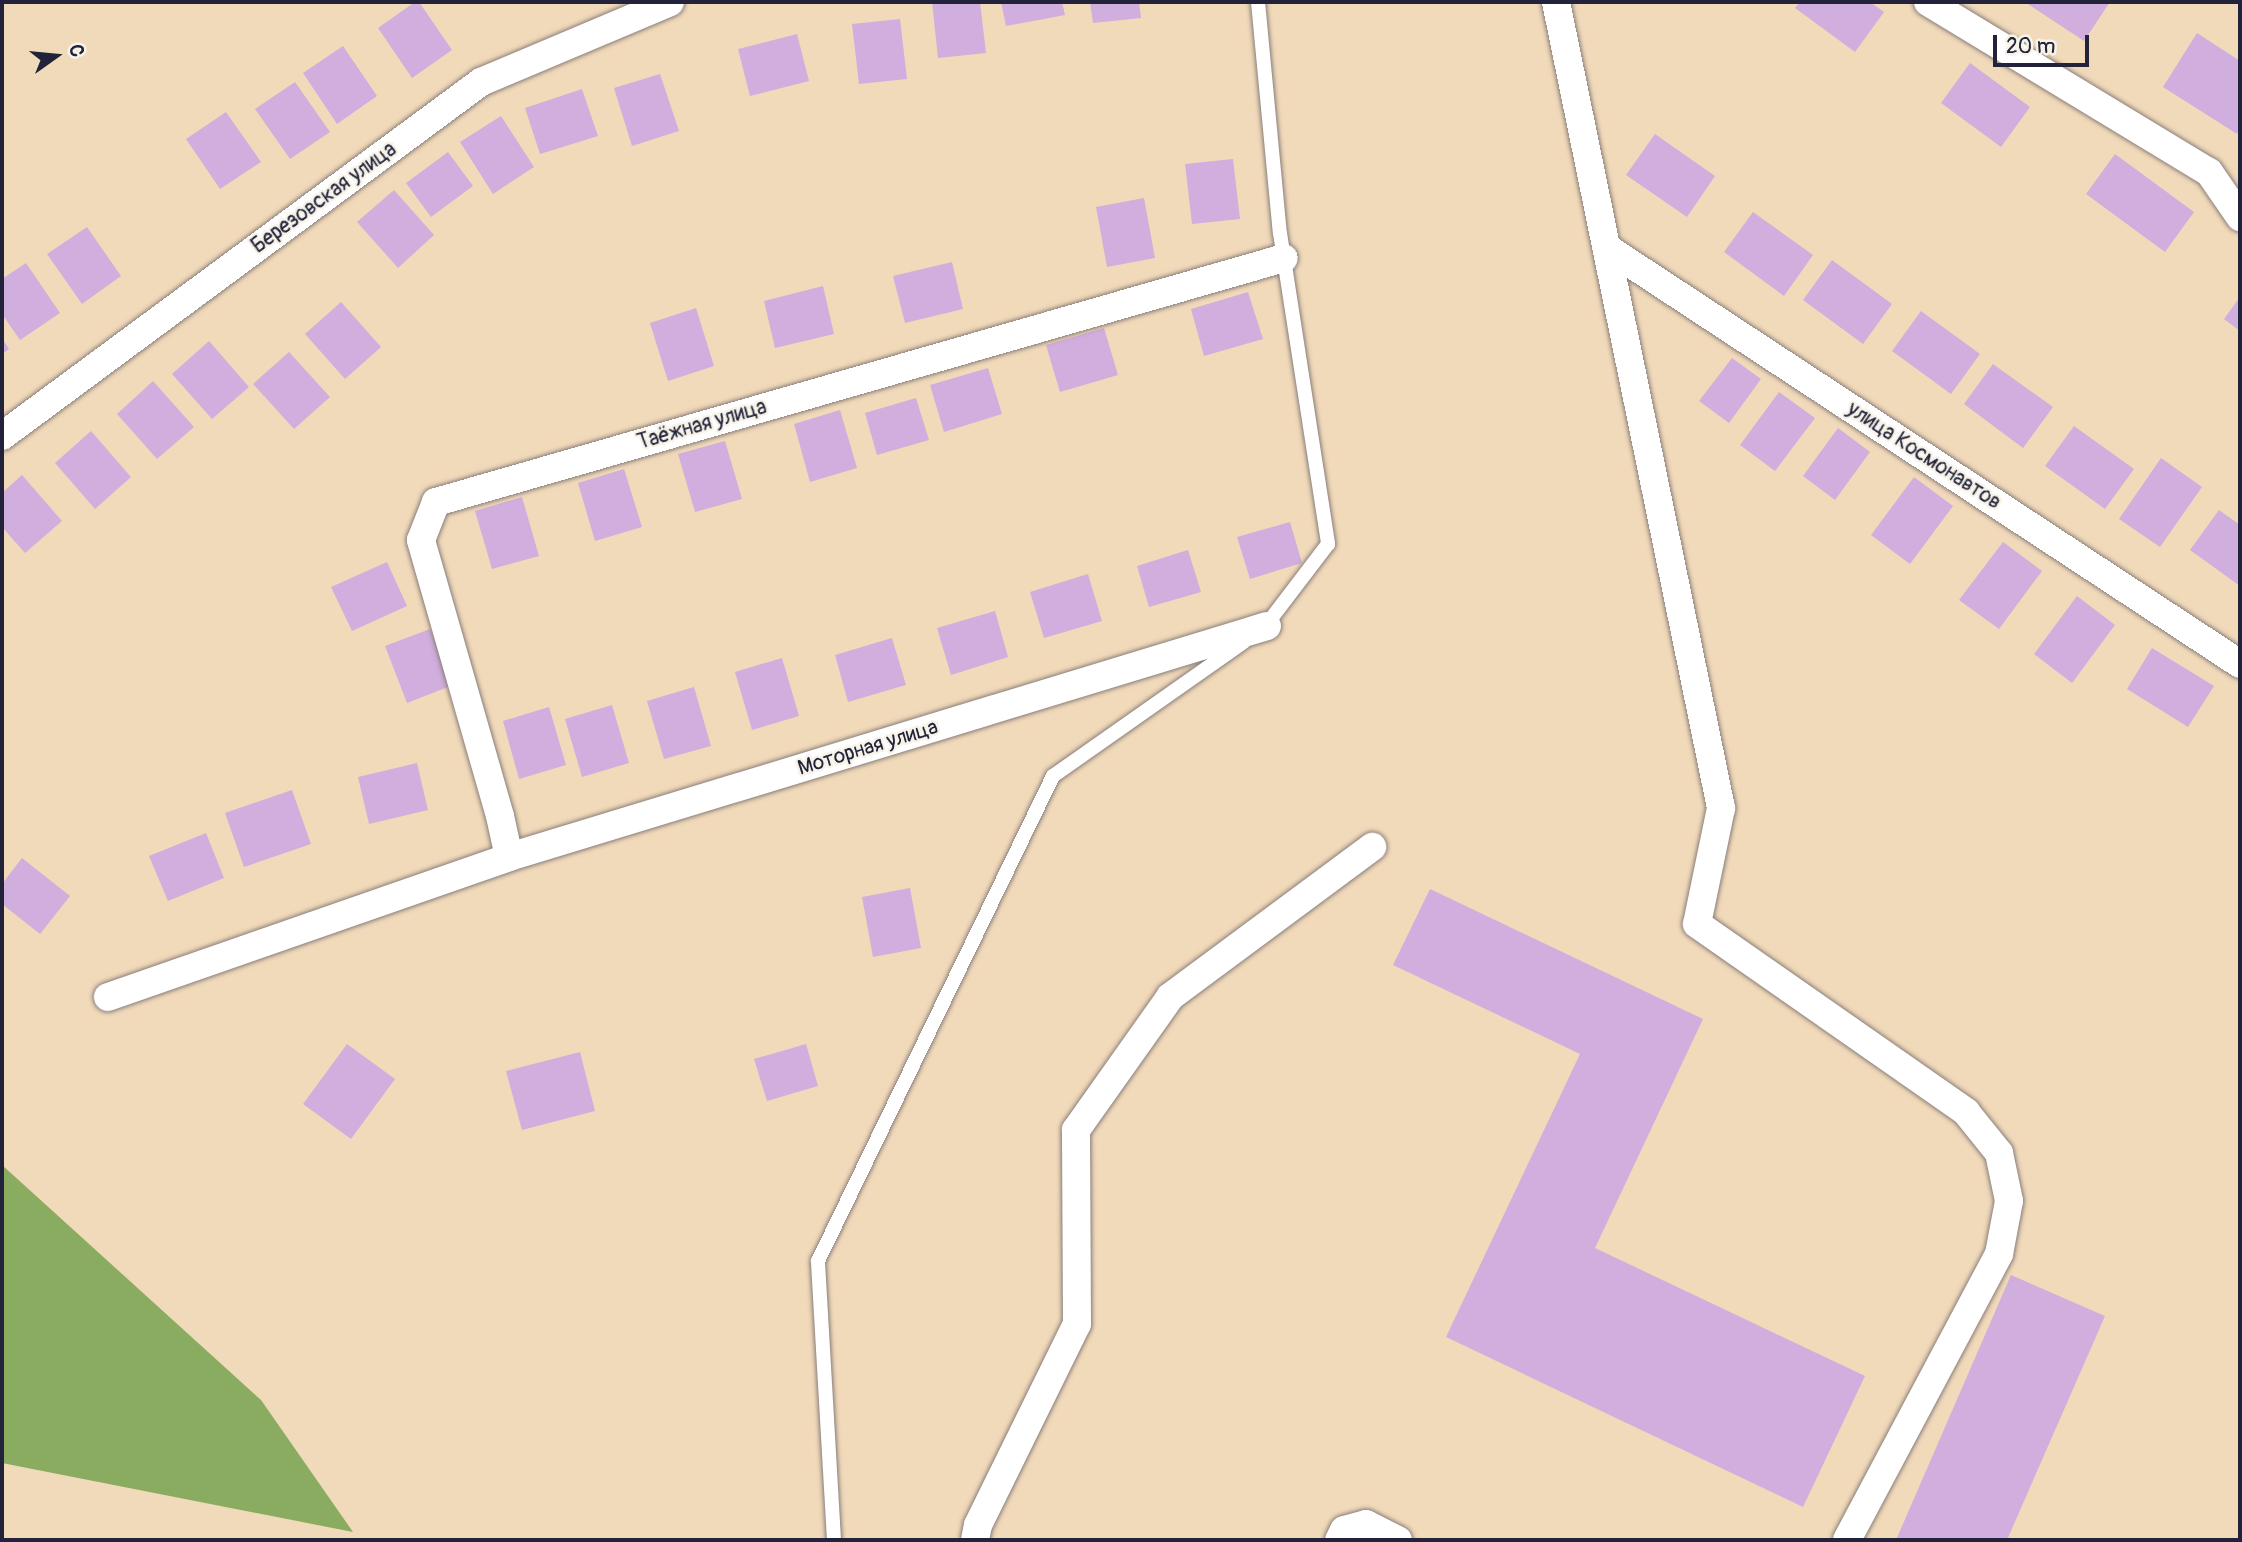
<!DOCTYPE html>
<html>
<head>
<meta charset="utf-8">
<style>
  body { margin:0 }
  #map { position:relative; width:2242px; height:1542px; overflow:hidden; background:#f1daba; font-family:Pangolin,sans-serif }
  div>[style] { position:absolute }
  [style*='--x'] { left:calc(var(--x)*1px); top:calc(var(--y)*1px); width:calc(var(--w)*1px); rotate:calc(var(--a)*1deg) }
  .forest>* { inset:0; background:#8aac60 }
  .building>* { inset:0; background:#d0aedd }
  .roads { filter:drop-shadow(0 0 2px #8a7e7a) drop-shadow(0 0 2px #8a7e7a) }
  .lane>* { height:14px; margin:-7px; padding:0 7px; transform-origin:7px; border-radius:7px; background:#fff }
  .street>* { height:28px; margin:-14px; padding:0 14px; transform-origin:14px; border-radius:14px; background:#fff }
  span { translate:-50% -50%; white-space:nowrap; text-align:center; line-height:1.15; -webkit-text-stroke:5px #f7f3e8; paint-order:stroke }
  .street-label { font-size:21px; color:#22223b }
  .frame { position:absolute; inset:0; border:4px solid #22223b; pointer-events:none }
  .north { position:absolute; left:21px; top:21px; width:70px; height:70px; -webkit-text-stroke:5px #f7f3e8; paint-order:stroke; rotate:75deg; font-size:19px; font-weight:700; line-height:28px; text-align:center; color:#22223b }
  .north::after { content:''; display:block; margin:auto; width:24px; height:32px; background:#22223b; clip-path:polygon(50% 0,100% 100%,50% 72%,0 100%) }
  .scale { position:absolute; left:1993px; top:35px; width:96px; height:32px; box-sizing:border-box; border:4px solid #22223b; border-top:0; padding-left:9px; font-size:21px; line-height:24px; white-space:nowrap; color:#22223b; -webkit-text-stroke:5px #f7f3e8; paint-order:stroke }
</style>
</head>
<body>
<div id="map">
  <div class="forest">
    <i style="clip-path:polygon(2px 1165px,261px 1400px,353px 1532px,2px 1463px)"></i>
  </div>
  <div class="building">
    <i style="clip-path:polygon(415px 2px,419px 2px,452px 50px,412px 78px,378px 28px)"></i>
    <i style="clip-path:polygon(932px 2px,980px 2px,986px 53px,938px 58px)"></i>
    <i style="clip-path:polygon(1001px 2px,1062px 2px,1065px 15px,1006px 26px)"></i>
    <i style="clip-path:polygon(1090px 2px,1139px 2px,1141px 18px,1093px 23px)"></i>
    <i style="clip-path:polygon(1800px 2px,1870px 2px,1884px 12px,1855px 52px,1795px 8px)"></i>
    <i style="clip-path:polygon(2025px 2px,2110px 2px,2084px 41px)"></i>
    <i style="clip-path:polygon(900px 19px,907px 79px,859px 84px,852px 24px)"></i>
    <i style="clip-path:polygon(2197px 33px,2240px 61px,2240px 128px,2237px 134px,2163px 87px)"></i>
    <i style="clip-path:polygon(797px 34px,809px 81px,750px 96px,738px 49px)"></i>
    <i style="clip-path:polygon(343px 46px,377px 96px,337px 124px,303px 73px)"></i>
    <i style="clip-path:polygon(1970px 63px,2030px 107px,2001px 147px,1941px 103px)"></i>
    <i style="clip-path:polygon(660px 74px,679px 131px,632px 146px,614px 88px)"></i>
    <i style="clip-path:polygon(295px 82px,330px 132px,290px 159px,255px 109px)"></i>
    <i style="clip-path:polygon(582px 89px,598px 136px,540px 154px,525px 108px)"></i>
    <i style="clip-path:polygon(226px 112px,261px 162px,220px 189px,186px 139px)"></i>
    <i style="clip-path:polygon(501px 116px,534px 167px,493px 194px,460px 142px)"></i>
    <i style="clip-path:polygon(1655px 134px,1715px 176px,1687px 217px,1626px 175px)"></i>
    <i style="clip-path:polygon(448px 152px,473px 186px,431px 217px,406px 183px)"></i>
    <i style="clip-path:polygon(2115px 154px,2194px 212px,2165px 252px,2086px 194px)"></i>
    <i style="clip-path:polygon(1233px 159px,1240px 219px,1192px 224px,1185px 164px)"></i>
    <i style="clip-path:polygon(394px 190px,434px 235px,398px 268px,357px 222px)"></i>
    <i style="clip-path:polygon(1144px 198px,1155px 258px,1107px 267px,1096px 207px)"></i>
    <i style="clip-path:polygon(1753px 212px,1813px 255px,1784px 296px,1724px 252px)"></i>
    <i style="clip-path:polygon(87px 227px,121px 276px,82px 304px,47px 254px)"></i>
    <i style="clip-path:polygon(1832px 260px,1892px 304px,1863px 344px,1803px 300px)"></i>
    <i style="clip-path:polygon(952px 262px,963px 309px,905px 323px,893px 276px)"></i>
    <i style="clip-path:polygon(26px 263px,60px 313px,20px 340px,2px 314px,2px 279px)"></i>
    <i style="clip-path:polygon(823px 286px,834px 334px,775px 348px,764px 301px)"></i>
    <i style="clip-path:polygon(1248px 292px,1263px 339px,1204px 356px,1191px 309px)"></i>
    <i style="clip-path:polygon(2240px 297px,2240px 331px,2224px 319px)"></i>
    <i style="clip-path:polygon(341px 302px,381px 347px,345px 379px,305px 334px)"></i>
    <i style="clip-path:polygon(696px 308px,714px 366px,668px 381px,650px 323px)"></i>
    <i style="clip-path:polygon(1921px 311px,1980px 354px,1951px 394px,1892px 351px)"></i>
    <i style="clip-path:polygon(1104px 328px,1118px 375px,1060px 392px,1046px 345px)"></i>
    <i style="clip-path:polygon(2px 338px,9px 349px,2px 354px)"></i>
    <i style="clip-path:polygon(209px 341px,249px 387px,212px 419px,172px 374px)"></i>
    <i style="clip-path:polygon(289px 352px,330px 397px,294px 429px,253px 384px)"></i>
    <i style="clip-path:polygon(1732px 358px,1761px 379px,1729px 423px,1699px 401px)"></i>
    <i style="clip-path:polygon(1993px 364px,2053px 407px,2023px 448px,1964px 404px)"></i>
    <i style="clip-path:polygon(988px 368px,1002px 414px,944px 432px,930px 385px)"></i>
    <i style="clip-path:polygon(153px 381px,194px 427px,157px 459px,117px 414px)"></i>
    <i style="clip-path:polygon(1779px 392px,1815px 418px,1775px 471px,1740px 445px)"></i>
    <i style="clip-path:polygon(916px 398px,929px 440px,877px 455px,865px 413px)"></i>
    <i style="clip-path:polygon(840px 410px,857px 468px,810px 482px,794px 424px)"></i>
    <i style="clip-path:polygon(2074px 426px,2134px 469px,2105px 509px,2045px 466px)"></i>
    <i style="clip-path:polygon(1838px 428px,1870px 452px,1835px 500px,1803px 476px)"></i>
    <i style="clip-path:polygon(91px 431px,131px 477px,95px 509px,55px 463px)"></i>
    <i style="clip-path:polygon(725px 441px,742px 499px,695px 512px,678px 454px)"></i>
    <i style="clip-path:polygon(2161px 458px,2202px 487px,2160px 547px,2119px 519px)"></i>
    <i style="clip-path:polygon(624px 469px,642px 527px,595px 541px,578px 483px)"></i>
    <i style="clip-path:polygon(22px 475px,62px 521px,25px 553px,2px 527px,2px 493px)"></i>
    <i style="clip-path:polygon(1914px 477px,1953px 506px,1910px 564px,1871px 535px)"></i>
    <i style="clip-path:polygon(522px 497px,539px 556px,492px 569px,475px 511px)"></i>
    <i style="clip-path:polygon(2219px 510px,2240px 525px,2240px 586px,2190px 550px)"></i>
    <i style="clip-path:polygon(1290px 522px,1302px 563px,1250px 579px,1237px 537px)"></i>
    <i style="clip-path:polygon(2003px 542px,2042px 571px,1999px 629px,1959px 600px)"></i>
    <i style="clip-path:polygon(1188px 550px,1201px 592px,1149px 607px,1137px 566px)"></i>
    <i style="clip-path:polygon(387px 562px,407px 606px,352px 631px,331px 587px)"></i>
    <i style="clip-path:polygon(1088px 574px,1102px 621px,1044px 638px,1030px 592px)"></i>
    <i style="clip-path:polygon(2077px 596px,2115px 625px,2072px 683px,2034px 654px)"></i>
    <i style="clip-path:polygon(995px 611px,1008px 657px,951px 675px,937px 628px)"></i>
    <i style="clip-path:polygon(430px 629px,453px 685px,407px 703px,385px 646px)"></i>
    <i style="clip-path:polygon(892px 638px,906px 685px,848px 702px,835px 655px)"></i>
    <i style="clip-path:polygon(2152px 648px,2214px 686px,2188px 727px,2127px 689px)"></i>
    <i style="clip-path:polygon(782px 658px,799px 716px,752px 730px,735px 672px)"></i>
    <i style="clip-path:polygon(694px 687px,711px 746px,664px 759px,647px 701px)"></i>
    <i style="clip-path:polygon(612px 705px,629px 763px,582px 777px,565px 719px)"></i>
    <i style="clip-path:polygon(549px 707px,566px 765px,519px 779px,503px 721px)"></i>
    <i style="clip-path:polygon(417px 763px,428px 810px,369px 824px,358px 777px)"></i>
    <i style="clip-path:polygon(292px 790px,311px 844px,244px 867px,225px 813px)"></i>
    <i style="clip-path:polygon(206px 833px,224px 878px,168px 901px,149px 856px)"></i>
    <i style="clip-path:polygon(22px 858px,70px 896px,40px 934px,2px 904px,2px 884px)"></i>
    <i style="clip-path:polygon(910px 888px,921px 948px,873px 957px,862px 897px)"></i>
    <i style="clip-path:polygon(1430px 889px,1703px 1019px,1595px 1248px,1865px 1376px,1803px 1507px,1446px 1337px,1580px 1054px,1393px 965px)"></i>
    <i style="clip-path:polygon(347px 1044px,395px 1079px,351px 1139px,303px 1104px)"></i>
    <i style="clip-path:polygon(806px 1044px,818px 1086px,767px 1101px,754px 1059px)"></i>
    <i style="clip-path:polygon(580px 1052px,595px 1111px,522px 1130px,506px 1071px)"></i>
    <i style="clip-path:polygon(2011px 1275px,2105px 1316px,2007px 1540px,1896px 1540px)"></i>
  </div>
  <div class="roads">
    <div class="lane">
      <i style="--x:1258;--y:2;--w:232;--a:84.6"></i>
      <i style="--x:1280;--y:233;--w:315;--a:81.2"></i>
      <i style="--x:1328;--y:544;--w:106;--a:127.3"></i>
      <i style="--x:834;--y:1540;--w:279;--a:-93.3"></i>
      <i style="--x:818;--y:1261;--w:539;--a:-64.15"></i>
      <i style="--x:1053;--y:776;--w:233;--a:-35.1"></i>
    </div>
    <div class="street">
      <i style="--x:1556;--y:2;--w:823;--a:78.43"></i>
      <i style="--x:1721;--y:808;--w:118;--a:101.7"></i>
      <i style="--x:1697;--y:924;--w:328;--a:34.9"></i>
      <i style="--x:1966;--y:1112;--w:53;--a:51.2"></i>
      <i style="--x:1999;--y:1153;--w:49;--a:78.2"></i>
      <i style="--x:2009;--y:1201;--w:54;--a:100.7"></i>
      <i style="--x:1999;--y:1254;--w:324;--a:118"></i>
      <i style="--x:1928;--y:2;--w:328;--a:31.2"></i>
      <i style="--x:2209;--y:172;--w:55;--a:55.4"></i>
      <i style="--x:1607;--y:248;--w:757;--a:33.31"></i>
      <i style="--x:2;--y:436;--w:596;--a:-36.47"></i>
      <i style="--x:481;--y:82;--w:205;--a:-22.9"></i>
      <i style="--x:1267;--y:626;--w:792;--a:163.05"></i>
      <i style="--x:509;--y:857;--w:42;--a:-102.4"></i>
      <i style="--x:500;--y:816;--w:287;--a:-106"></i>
      <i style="--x:421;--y:540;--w:41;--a:-68.5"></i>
      <i style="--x:436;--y:502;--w:882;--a:-16.05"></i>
      <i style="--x:108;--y:997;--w:425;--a:-19.2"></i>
      <i style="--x:975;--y:1540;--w:15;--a:-79"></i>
      <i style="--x:978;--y:1525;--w:224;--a:-63.8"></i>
      <i style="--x:1077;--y:1324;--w:194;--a:-90.3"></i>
      <i style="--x:1076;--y:1130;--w:163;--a:-54.7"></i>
      <i style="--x:1170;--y:997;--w:252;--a:-36.6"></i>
      <i style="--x:1339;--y:1540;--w:11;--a:-63"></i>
      <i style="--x:1344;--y:1530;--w:23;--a:-15"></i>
      <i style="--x:1366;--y:1524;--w:36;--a:27"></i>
    </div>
  </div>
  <div class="street-label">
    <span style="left:324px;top:198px;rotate:-36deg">Березовская улица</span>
    <span style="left:702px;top:425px;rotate:-16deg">Таёжная улица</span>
    <span style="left:1924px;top:456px;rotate:33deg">улица Космонавтов</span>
    <span style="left:868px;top:748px;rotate:-17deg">Моторная улица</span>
  </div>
  <div class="frame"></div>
  <div class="north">С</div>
  <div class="scale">20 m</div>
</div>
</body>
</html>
